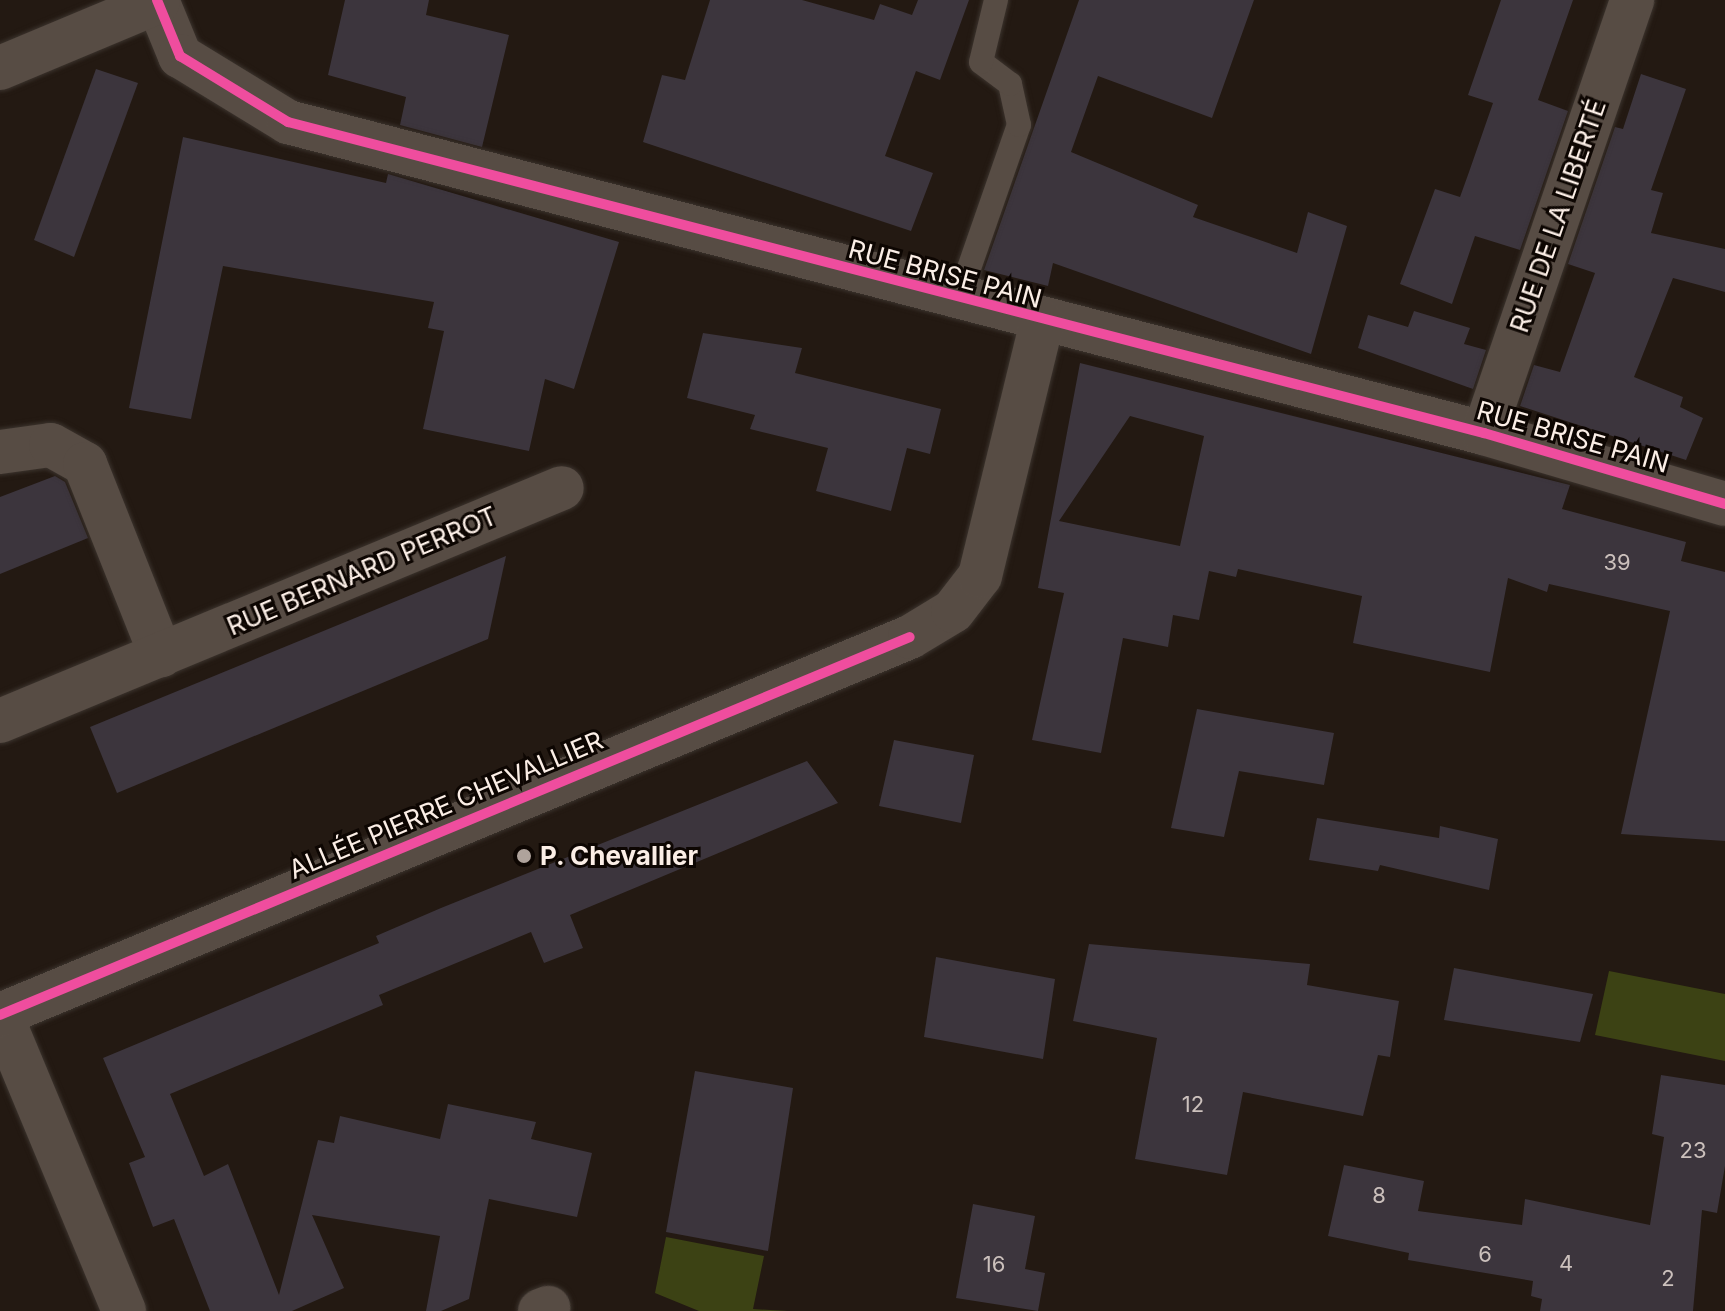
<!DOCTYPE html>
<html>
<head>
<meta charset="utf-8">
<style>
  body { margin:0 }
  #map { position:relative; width:1725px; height:1311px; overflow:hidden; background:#231912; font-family:Inter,sans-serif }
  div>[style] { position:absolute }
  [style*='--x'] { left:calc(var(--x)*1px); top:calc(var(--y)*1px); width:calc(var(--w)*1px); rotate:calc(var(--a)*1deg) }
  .green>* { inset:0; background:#3c4214 }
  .building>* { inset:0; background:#3c353d }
  .roads { filter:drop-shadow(0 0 2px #3b332d) drop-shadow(0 0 2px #3b332d) }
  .service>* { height:24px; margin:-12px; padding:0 12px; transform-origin:12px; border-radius:12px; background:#574c44 }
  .minor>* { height:44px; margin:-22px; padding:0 22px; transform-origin:22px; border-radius:22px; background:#574c44 }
  .cycleway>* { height:10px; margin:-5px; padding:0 5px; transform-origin:5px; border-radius:5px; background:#ef4d9e }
  .dots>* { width:22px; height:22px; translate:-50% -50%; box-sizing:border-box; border:4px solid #0d0602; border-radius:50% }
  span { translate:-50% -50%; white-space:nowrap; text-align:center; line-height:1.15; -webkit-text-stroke:6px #0d0602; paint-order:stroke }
  .number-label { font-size:22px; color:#cbc0bc }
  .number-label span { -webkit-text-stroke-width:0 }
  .street-label { font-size:26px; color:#fbeee6 }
  .poi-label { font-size:26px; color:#fbeee6; font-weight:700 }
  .left { translate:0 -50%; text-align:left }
</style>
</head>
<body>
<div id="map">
  <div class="green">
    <i style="clip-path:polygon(1609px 971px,1725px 994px,1725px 1061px,1595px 1035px)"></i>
    <i style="clip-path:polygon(666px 1237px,764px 1256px,753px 1309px,788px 1311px,699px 1311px,655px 1293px)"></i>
  </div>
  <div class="building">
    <i style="clip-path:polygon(345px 0,429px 0,426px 15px,509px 35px,482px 147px,400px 125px,406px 97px,328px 75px)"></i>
    <i style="clip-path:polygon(710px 0,802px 0,874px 20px,880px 4px,912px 15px,918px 0,969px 0,940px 80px,916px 71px,885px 156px,933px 173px,911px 231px,643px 142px,662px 75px,685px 80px)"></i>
    <i style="clip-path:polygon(1079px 0,1254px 0,1212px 118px,1098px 76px,1071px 152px,1198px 205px,1193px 217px,1297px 253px,1308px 212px,1347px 226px,1311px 354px,1053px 263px,1048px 286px,984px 270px)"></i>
    <i style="clip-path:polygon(1501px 0,1573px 0,1538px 100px,1568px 111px,1520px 250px,1475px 236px,1452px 304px,1400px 284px,1435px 189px,1460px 197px,1469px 172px,1493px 103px,1468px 95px)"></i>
    <i style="clip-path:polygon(96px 69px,138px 83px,74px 257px,34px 240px)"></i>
    <i style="clip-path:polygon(1641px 74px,1686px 89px,1651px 190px,1663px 193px,1651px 233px,1725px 249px,1725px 292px,1673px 278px,1634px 377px,1683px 397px,1680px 407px,1703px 418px,1686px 460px,1520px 406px,1534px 365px,1560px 372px,1595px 273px,1568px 264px,1615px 127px,1623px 129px)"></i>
    <i style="clip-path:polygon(183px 137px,386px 183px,388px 174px,619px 242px,574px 389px,545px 379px,529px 451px,423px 429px,444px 331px,428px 328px,434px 302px,223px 266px,191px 419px,129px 408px)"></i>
    <i style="clip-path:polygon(1414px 311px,1470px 328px,1464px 344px,1486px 350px,1473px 389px,1358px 348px,1368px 315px,1408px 327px)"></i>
    <i style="clip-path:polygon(703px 333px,802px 348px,795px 373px,941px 409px,930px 454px,907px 448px,891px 511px,816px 491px,828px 448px,750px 429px,755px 415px,687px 398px)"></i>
    <i style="clip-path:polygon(evenodd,1080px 363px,1570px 485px,1562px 509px,1686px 542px,1681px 561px,1725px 572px,1725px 841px,1621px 834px,1670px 611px,1549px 584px,1547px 592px,1508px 578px,1490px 672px,1353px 643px,1362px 596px,1238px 569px,1236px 577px,1209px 571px,1199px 620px,1173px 615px,1168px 647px,1123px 638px,1101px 753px,1032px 740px,1064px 593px,1038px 588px,1080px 363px,1130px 416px,1204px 436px,1180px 546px,1059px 521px,1130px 416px)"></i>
    <i style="clip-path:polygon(55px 476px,65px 482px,88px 538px,0 574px,0 497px)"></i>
    <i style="clip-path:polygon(506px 556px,488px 639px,117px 793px,90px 727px)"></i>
    <i style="clip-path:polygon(1197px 709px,1334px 733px,1324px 785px,1239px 771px,1224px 837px,1171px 828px)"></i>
    <i style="clip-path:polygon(894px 740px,974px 755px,961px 823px,879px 806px)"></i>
    <i style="clip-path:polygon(807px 761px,838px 803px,570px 915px,583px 948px,544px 963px,531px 932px,379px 995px,383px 1005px,170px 1094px,204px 1176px,228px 1164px,279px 1295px,318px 1140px,334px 1143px,340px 1116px,440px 1139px,448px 1104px,536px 1122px,531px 1139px,592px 1153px,577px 1217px,489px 1199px,469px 1299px,441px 1311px,426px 1311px,440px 1236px,312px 1215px,344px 1288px,292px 1311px,210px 1311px,174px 1219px,153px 1227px,129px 1163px,145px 1157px,103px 1058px,379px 943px,376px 936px,441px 908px)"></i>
    <i style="clip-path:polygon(1317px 818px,1439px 838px,1440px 826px,1498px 839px,1489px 890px,1380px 865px,1378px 871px,1309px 860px)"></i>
    <i style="clip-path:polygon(1089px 944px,1310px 964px,1307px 985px,1399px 1001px,1390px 1057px,1378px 1055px,1363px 1116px,1243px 1092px,1227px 1175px,1135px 1159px,1157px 1038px,1073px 1021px)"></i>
    <i style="clip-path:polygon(936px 957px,1055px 979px,1043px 1059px,924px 1037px)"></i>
    <i style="clip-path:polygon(1454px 968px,1593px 994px,1580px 1042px,1444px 1020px)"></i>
    <i style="clip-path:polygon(695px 1071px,793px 1088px,768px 1251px,666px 1232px)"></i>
    <i style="clip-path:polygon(1661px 1075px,1725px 1085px,1725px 1166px,1717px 1213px,1702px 1210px,1693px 1311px,1540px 1311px,1542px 1299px,1531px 1296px,1533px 1281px,1408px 1260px,1409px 1253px,1328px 1236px,1344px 1165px,1424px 1181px,1418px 1211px,1522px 1225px,1525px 1199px,1650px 1225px,1664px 1137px,1652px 1134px)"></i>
    <i style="clip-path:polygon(973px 1204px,1035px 1216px,1025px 1269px,1045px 1273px,1038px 1311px,956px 1298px)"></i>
  </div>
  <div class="roads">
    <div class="service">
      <i style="--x:967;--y:274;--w:158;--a:-70.8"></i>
      <i style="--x:1019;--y:125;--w:42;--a:-102.4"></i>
      <i style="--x:1010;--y:84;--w:36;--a:-143"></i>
      <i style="--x:981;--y:62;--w:64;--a:-76.4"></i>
    </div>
    <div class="minor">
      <i style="--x:157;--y:0;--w:61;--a:67.7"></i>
      <i style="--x:180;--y:56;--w:127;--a:31.4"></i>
      <i style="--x:288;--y:122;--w:1236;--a:14.58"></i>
      <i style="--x:1484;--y:433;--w:251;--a:16.4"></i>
      <i style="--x:0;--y:68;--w:171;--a:-22.7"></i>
      <i style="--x:1484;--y:433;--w:458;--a:-71.1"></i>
      <i style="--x:0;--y:452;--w:51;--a:-7.8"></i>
      <i style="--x:51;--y:445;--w:39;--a:29"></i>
      <i style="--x:85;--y:464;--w:206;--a:68.3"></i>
      <i style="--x:0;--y:721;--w:608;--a:-22.52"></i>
      <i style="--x:0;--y:1013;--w:323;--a:67.4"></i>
      <i style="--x:0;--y:1015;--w:985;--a:-22.56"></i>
      <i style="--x:910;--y:637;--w:50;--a:-31.2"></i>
      <i style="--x:953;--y:611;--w:44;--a:-52.4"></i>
      <i style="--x:980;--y:576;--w:261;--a:-76.3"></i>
      <i style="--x:540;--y:1311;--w:9;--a:-21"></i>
    </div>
  </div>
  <div class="cycleway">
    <i style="--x:157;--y:0;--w:61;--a:67.7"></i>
    <i style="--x:180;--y:56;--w:127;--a:31.4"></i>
    <i style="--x:288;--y:122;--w:1236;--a:14.58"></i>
    <i style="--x:1484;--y:433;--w:251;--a:16.4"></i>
    <i style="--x:0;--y:1015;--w:985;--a:-22.56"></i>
  </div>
  <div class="dots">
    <i style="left:524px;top:856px;background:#afa39c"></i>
  </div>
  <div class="number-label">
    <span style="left:1617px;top:563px">39</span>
    <span style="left:1193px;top:1105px">12</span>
    <span style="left:1693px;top:1151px">23</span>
    <span style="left:1379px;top:1196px">8</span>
    <span style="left:1485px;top:1255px">6</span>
    <span style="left:1566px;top:1264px">4</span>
    <span style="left:994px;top:1265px">16</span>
    <span style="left:1668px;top:1279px">2</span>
  </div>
  <div class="street-label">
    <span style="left:1558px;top:216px;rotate:-71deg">RUE DE LA LIBERTÉ</span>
    <span style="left:945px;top:274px;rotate:15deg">RUE BRISE PAIN</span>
    <span style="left:1573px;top:437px;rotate:16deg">RUE BRISE PAIN</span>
    <span style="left:362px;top:571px;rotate:-23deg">RUE BERNARD PERROT</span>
    <span style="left:446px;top:805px;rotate:-23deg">ALLÉE PIERRE CHEVALLIER</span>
  </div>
  <div class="poi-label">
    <span class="left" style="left:540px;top:856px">P. Chevallier</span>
  </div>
</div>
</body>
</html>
